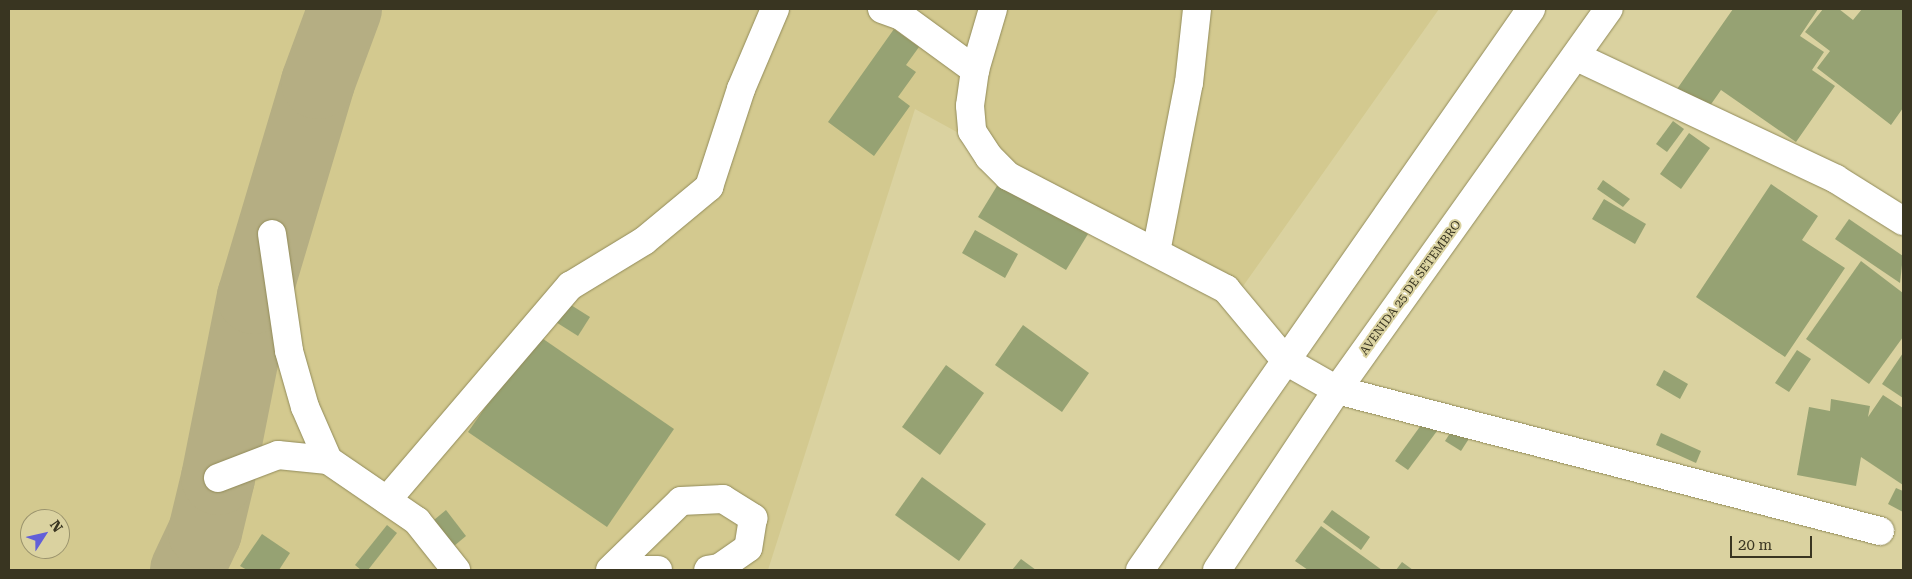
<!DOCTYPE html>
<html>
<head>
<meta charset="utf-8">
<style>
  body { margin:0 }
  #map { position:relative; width:1912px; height:579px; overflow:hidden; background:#dad2a0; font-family:"Roboto Serif",serif }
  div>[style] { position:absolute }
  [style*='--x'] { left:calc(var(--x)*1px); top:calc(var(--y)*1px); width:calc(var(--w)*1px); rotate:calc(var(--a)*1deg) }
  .built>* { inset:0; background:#d3c98f }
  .taxiway>* { height:74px; margin:-37px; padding:0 37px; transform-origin:37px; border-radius:37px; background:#b5ae83 }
  .building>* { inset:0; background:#96a273 }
  .roads { filter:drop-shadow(0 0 1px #928b5a) drop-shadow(0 0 1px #928b5a) }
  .minor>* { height:28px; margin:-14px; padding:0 14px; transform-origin:14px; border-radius:14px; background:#fff }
  .highway>* { height:28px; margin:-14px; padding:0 14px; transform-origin:14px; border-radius:14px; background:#fff }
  span { translate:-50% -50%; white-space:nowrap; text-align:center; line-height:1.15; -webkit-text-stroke:4px #dad2a0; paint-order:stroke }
  .street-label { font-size:12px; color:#393521 }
  .frame { position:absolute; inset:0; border:10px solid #393521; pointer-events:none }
  .north { position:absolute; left:20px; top:509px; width:50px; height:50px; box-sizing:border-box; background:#dad2a0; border:1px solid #9a936d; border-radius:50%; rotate:55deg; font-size:14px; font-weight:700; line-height:20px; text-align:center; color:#393521 }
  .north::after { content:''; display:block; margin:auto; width:18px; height:22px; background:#625fd8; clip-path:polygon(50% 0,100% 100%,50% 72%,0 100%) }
  .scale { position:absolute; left:1730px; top:536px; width:82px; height:22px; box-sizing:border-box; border:2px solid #393521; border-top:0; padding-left:6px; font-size:15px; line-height:18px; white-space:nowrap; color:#393521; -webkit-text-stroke:4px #dad2a0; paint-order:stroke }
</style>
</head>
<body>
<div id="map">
  <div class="built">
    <i style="clip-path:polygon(evenodd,9px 9px,1439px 9px,1241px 289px,915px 109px,768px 570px,9px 570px,9px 9px,30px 519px,60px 519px,60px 549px,30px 549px,30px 519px)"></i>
  </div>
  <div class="taxiway">
    <i style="--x:187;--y:570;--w:42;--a:-64.7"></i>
    <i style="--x:205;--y:532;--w:56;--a:-76.5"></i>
    <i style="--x:218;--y:478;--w:185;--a:-78.8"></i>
    <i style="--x:254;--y:297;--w:224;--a:-73.4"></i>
    <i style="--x:318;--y:82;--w:78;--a:-69.7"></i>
  </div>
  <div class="building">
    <i style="clip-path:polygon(1733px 9px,1818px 9px,1800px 36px,1824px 52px,1812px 70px,1835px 86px,1796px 142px,1721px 90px,1707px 110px,1677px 89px)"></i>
    <i style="clip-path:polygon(1823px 9px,1839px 9px,1853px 20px,1862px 9px,1903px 9px,1903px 108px,1891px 125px,1817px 68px,1830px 51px,1805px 32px)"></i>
    <i style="clip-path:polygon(894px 29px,919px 47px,906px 65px,916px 72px,898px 97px,910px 106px,874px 156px,828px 122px)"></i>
    <i style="clip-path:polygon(1673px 121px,1684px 129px,1667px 152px,1656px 144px)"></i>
    <i style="clip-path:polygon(1689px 133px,1710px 148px,1681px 189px,1660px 174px)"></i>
    <i style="clip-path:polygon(1603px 180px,1630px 199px,1623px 207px,1597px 189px)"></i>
    <i style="clip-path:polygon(1000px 181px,1088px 234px,1066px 270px,978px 217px)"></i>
    <i style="clip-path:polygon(1771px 184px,1818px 216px,1802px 240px,1845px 268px,1785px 357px,1696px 297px)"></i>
    <i style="clip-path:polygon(1604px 199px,1646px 224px,1635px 244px,1592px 219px)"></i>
    <i style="clip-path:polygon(1849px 219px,1903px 256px,1900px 283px,1835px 239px)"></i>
    <i style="clip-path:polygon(975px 230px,1018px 254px,1005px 278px,962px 253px)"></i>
    <i style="clip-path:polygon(1861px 261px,1903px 293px,1903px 337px,1869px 384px,1806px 339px)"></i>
    <i style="clip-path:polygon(563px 300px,590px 317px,578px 336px,551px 319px)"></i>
    <i style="clip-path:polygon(1023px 325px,1089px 373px,1062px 412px,995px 365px)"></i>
    <i style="clip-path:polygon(536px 334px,674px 429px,607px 527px,468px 432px)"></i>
    <i style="clip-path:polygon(1797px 350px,1811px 359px,1789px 392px,1775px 383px)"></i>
    <i style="clip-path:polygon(1903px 353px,1903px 398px,1882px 384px)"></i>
    <i style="clip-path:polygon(946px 365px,984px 393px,940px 455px,902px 427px)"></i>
    <i style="clip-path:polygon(1664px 370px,1688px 384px,1680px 399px,1656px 385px)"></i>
    <i style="clip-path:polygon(1883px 395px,1903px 408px,1903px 485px,1861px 457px,1856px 486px,1797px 475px,1809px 407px,1830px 411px,1831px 399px,1870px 406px,1868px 417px)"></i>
    <i style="clip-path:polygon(1424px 421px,1437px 431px,1408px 470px,1395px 461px)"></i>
    <i style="clip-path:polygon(1454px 427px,1470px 437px,1461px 451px,1445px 441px)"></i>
    <i style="clip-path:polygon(1661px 433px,1701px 451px,1696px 463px,1656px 445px)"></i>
    <i style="clip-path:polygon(922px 477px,986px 524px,959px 561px,895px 515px)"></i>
    <i style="clip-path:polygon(1896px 488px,1903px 491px,1903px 512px,1888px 504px)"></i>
    <i style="clip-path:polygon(446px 510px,466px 536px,454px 546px,434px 520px)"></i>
    <i style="clip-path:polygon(1332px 510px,1370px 537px,1361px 550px,1323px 522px)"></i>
    <i style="clip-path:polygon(387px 525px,397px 533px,368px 570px,361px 570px,355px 565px)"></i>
    <i style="clip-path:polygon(1321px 526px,1382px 570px,1308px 570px,1295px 561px)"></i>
    <i style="clip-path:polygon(262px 534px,290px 553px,279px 570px,247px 570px,240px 566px)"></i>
    <i style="clip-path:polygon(1021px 559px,1036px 570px,1012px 570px)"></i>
    <i style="clip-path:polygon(1402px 562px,1413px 570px,1396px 570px)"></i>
  </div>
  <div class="roads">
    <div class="minor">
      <i style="--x:882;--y:9;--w:20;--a:20"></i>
      <i style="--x:901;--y:16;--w:92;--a:36.1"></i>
      <i style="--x:993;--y:9;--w:64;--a:106.4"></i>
      <i style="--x:975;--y:70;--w:36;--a:98"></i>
      <i style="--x:970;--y:106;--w:25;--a:85"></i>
      <i style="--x:972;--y:131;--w:31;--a:57"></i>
      <i style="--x:989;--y:157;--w:27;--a:45"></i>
      <i style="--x:1008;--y:176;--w:246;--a:27.4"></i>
      <i style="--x:1226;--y:289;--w:94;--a:50.2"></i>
      <i style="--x:1286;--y:361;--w:59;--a:29.6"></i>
      <i style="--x:1337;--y:390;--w:561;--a:14.56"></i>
      <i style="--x:1577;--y:57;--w:286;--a:25.2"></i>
      <i style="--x:1836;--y:179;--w:79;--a:32.1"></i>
      <i style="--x:272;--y:234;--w:118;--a:81.7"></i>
      <i style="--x:289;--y:351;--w:58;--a:74.1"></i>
      <i style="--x:305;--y:407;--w:58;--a:66.5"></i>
      <i style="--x:1156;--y:252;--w:172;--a:-79"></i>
      <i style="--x:1189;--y:83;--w:74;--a:-83.8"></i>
      <i style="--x:218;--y:478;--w:64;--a:-21"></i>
      <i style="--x:278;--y:455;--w:50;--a:5.7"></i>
      <i style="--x:328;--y:460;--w:108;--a:34.4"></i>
      <i style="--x:417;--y:521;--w:63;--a:51.5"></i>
      <i style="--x:387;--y:500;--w:282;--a:-49.5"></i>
      <i style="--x:570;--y:286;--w:87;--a:-31.3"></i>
      <i style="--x:644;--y:241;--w:85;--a:-39.7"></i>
      <i style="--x:709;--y:187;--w:103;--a:-71.9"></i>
      <i style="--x:741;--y:89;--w:87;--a:-67"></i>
      <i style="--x:610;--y:570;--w:99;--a:-44.2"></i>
      <i style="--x:681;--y:501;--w:42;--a:-2.7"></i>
      <i style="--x:723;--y:499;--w:36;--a:32"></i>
      <i style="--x:753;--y:518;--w:30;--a:99"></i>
      <i style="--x:748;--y:548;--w:35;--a:145"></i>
      <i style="--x:719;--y:568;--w:11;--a:170"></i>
      <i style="--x:629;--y:570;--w:29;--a:0"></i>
    </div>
    <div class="highway">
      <i style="--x:1140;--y:570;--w:684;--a:-55.12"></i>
      <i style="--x:1217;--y:570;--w:216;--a:-56.3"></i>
      <i style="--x:1337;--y:390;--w:468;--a:-54.5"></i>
    </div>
  </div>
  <div class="street-label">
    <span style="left:1411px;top:288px;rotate:-54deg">AVENIDA 25 DE SETEMBRO</span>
  </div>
  <div class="frame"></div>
  <div class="north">N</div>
  <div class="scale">20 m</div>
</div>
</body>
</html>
